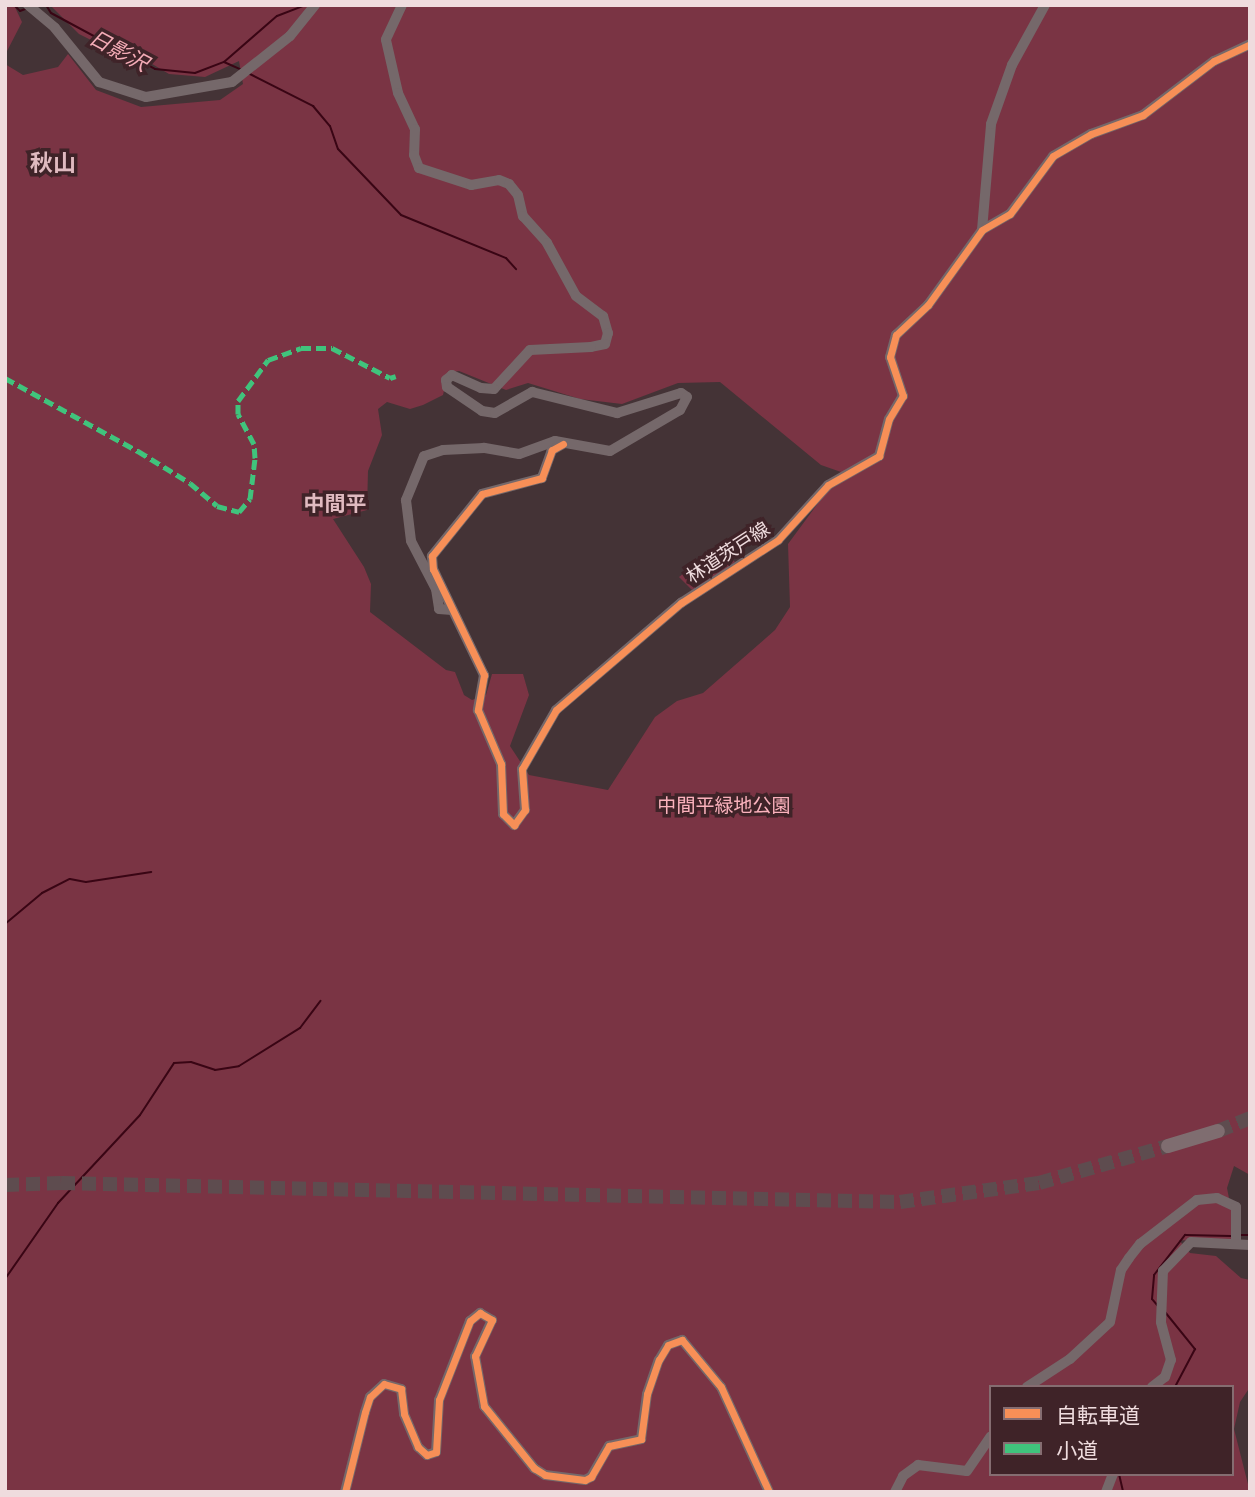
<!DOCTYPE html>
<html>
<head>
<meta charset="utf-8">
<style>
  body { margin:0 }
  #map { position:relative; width:1255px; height:1497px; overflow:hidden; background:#443336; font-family:"Noto Sans","Noto Sans JP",sans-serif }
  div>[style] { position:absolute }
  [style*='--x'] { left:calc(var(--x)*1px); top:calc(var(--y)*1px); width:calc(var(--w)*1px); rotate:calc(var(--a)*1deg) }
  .green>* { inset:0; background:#7a3444 }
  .stream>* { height:2px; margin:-1px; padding:0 1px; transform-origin:1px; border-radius:1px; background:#390514 }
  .highway-tunnel>* { height:14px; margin-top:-7px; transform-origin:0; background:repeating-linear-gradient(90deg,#5e4c4f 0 14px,transparent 0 21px) }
  .minor>* { height:10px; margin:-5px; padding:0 5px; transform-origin:5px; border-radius:5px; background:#75686a }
  .highway>* { height:14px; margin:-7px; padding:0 7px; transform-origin:7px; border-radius:7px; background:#7f6d70 }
  .quiet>* { height:5px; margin-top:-2.5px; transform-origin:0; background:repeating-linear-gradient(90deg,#40c37c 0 10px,transparent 0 15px) }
  .cycleway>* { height:7px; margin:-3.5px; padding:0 3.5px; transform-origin:3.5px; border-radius:3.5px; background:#f78f57 }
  span { translate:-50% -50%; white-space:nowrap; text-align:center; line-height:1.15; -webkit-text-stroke:7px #3f2328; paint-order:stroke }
  .street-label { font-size:19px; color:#efdcde }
  .park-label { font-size:19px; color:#fbb2bd }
  .water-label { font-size:21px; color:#f5acb7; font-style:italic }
  .neighbourhood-label { font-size:21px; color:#e0bac0; font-weight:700 }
  .quarter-label { font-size:23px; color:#e0bac0; font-weight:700 }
  .frame { position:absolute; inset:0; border:7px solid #efdcde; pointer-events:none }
  .legend { position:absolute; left:989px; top:1385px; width:245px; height:91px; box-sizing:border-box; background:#3f2328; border:2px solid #856d71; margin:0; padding:9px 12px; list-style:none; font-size:21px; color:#efdcde }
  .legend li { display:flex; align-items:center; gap:14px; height:35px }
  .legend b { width:35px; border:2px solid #856d71 }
</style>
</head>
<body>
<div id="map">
  <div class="green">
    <i style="clip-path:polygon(5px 5px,14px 5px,22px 22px,5px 55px)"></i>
    <i style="clip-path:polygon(evenodd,50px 5px,1250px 5px,1250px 1175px,1234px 1166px,1227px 1188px,1238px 1244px,1179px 1240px,1190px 1253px,1216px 1256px,1241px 1278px,1250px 1280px,1250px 1387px,1240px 1402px,1234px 1429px,1250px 1492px,5px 1492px,5px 64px,23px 75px,58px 67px,68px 54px,96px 90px,141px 107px,220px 100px,243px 84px,239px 61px,205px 77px,169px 74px,132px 52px,107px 48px,79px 34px,50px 5px,459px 371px,506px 390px,528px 383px,580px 399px,622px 404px,678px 383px,720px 382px,821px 465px,841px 472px,788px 544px,790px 607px,775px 630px,703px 693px,677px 701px,655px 717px,608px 790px,529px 775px,510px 746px,529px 695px,523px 674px,492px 674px,486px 695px,472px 700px,464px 695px,455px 672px,446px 670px,370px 612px,371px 584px,364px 567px,333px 519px,367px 510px,368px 471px,382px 435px,378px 409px,387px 402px,410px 409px,423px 405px,443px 395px,448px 373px,459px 371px,50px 5px,991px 1387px,1232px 1387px,1232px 1474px,991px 1474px,991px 1387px)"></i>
    <i style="clip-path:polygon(719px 546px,735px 562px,692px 590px,679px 577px)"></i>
  </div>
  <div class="stream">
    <i style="--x:14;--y:5;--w:8;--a:45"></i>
    <i style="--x:20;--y:11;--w:9;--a:-21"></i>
    <i style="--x:46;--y:5;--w:9;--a:58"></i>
    <i style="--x:51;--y:13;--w:118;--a:28.3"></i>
    <i style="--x:155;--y:69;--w:40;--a:5.7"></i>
    <i style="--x:195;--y:73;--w:31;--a:-21"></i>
    <i style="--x:224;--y:62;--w:70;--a:-41"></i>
    <i style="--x:277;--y:16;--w:31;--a:-21"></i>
    <i style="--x:224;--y:62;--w:20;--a:24"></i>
    <i style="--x:250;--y:74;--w:71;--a:26.9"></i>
    <i style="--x:313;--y:106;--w:26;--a:50"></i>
    <i style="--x:330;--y:126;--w:24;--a:71"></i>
    <i style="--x:338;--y:149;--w:91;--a:46.3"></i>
    <i style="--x:401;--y:215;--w:113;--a:22.3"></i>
    <i style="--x:506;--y:258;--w:15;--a:48"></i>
    <i style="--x:5;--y:924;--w:48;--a:-40"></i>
    <i style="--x:42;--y:893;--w:31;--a:-27"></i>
    <i style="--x:70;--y:879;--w:16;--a:11"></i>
    <i style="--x:86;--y:882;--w:66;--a:-8.7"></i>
    <i style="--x:1240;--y:1235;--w:10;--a:0"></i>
    <i style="--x:5;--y:1279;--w:93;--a:-55.1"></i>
    <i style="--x:58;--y:1203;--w:120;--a:-47"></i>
    <i style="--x:140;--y:1115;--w:62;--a:-56.8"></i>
    <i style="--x:174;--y:1063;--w:17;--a:-3"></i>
    <i style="--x:191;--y:1062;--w:25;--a:18"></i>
    <i style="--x:215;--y:1070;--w:24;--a:-9"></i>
    <i style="--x:239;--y:1066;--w:72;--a:-31.9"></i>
    <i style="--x:300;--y:1028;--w:34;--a:-53"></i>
    <i style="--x:1158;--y:1306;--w:9;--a:-131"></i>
    <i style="--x:1152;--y:1299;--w:24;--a:-85"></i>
    <i style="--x:1154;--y:1275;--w:51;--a:-52.2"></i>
    <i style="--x:1185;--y:1235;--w:46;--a:1.2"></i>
    <i style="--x:1165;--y:1312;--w:48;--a:51"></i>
    <i style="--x:1195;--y:1349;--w:43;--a:117.8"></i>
    <i style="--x:1119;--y:1474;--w:18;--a:77"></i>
  </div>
  <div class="highway-tunnel">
    <i style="--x:1218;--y:1131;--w:35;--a:-22"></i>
    <i style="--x:5;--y:1185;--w:56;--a:-2"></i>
    <i style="--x:61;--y:1183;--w:839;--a:1.3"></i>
    <i style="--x:900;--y:1202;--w:140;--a:-7.8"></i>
    <i style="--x:1039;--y:1183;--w:134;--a:-16"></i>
  </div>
  <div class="minor">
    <i style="--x:28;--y:5;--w:35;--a:40"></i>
    <i style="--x:55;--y:28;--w:70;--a:50.8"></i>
    <i style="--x:99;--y:82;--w:49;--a:17.7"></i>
    <i style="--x:146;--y:97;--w:87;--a:-9.9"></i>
    <i style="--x:232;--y:82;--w:74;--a:-38.4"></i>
    <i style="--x:290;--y:36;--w:40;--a:-51"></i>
    <i style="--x:402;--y:5;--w:38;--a:115"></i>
    <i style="--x:386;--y:40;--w:54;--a:77.2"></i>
    <i style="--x:398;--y:93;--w:40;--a:65"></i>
    <i style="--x:415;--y:129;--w:26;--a:92"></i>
    <i style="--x:414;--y:155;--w:14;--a:69"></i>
    <i style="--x:419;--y:168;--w:55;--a:18.1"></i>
    <i style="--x:471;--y:185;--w:28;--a:-10"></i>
    <i style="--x:499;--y:180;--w:11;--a:22"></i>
    <i style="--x:509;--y:184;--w:14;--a:51"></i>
    <i style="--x:518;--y:195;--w:22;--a:77"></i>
    <i style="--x:523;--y:216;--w:36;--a:48"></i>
    <i style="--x:547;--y:243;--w:60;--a:61.3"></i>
    <i style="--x:576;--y:296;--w:34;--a:37"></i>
    <i style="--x:603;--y:316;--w:18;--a:74"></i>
    <i style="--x:608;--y:333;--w:11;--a:105"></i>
    <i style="--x:605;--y:344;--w:14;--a:168"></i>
    <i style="--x:591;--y:347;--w:61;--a:177.2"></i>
    <i style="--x:530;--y:350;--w:53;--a:132.7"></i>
    <i style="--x:494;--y:389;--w:13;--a:-176"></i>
    <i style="--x:481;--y:388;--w:32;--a:-156"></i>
    <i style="--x:452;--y:375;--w:8;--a:140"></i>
    <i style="--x:446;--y:380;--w:7;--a:82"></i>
    <i style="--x:447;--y:387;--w:42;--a:34.4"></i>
    <i style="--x:482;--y:411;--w:13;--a:9"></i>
    <i style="--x:495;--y:413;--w:43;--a:-29.6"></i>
    <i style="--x:532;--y:392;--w:88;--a:13.9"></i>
    <i style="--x:617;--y:413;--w:67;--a:-17.4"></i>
    <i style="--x:681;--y:393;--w:7;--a:34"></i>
    <i style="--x:687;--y:397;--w:15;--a:118"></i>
    <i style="--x:680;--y:410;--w:81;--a:149.6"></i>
    <i style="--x:610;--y:451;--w:56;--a:-169.7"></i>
    <i style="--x:555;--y:441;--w:38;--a:160"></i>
    <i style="--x:519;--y:454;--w:36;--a:-170"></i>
    <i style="--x:484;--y:448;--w:41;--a:177.2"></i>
    <i style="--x:443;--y:450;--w:20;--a:162"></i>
    <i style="--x:424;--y:456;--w:48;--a:112.2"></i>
    <i style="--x:406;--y:500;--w:41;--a:83"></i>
    <i style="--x:411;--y:541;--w:54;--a:62.5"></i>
    <i style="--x:436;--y:589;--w:20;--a:81"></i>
    <i style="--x:439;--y:609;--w:13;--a:4"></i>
    <i style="--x:982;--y:230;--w:106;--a:-85.1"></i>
    <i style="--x:991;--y:124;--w:63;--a:-70.4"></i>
    <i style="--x:1012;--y:65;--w:68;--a:-61.2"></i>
    <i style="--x:563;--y:444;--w:13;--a:151"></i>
    <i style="--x:552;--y:450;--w:30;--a:110"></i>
    <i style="--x:542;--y:478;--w:62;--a:165.1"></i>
    <i style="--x:482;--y:494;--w:80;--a:128.9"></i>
    <i style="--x:432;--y:556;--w:13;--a:86"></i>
    <i style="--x:433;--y:569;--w:118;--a:64.3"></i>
    <i style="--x:484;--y:675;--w:36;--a:100"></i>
    <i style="--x:478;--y:710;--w:59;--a:66.9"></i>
    <i style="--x:501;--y:764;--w:50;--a:87.7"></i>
    <i style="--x:503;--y:814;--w:16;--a:45"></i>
    <i style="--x:514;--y:825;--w:19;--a:-54"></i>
    <i style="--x:525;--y:810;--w:41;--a:-94.2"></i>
    <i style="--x:522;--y:769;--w:68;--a:-60"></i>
    <i style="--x:556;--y:710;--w:165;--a:-40.6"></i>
    <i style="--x:681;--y:603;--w:116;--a:-33"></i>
    <i style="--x:778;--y:540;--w:74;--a:-47.7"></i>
    <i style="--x:828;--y:485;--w:59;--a:-29.6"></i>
    <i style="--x:879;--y:456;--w:38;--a:-75"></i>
    <i style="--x:889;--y:419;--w:27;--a:-59"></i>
    <i style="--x:903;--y:396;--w:41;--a:-108.4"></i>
    <i style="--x:890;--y:357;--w:23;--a:-75"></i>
    <i style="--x:896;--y:335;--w:44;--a:-43.2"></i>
    <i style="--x:928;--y:305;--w:92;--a:-54.2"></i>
    <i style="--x:982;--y:230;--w:32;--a:-30"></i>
    <i style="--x:1010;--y:214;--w:72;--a:-53.4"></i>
    <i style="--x:1053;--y:156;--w:44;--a:-30.1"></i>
    <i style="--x:1091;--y:134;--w:55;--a:-20.1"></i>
    <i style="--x:1143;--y:115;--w:89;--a:-37.3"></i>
    <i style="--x:1214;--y:61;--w:40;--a:-25"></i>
    <i style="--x:1027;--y:1387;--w:51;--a:-33.1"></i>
    <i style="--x:1070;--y:1359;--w:54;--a:-42.8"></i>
    <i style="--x:1110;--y:1322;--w:53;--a:-78.1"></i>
    <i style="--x:1121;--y:1270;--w:14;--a:-56"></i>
    <i style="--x:1129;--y:1258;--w:18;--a:-52"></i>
    <i style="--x:1140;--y:1244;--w:72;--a:-37.7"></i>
    <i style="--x:1197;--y:1200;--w:20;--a:-6"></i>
    <i style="--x:1217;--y:1198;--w:21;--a:25"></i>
    <i style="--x:1236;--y:1207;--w:37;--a:90"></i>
    <i style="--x:1152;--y:1387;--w:16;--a:-38"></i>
    <i style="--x:1165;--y:1377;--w:18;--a:-71"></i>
    <i style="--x:1171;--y:1360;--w:39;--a:-105"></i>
    <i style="--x:1161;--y:1322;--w:51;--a:-87.8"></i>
    <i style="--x:1163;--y:1271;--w:40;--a:-46"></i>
    <i style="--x:1191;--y:1242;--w:59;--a:2.9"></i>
    <i style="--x:345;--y:1492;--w:82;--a:-76"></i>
    <i style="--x:365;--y:1412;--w:16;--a:-72"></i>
    <i style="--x:370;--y:1397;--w:19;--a:-43"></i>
    <i style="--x:384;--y:1384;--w:18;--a:16"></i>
    <i style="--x:401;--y:1389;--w:25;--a:83"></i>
    <i style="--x:404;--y:1414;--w:36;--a:67"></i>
    <i style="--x:418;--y:1447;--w:12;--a:42"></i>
    <i style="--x:427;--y:1455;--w:9;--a:-18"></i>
    <i style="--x:436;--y:1452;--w:52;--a:-86.7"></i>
    <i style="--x:439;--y:1400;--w:85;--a:-68.6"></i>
    <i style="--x:470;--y:1321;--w:13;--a:-39"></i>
    <i style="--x:480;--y:1313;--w:14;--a:30"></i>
    <i style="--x:492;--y:1320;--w:40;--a:115"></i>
    <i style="--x:475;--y:1356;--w:51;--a:79.8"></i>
    <i style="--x:484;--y:1406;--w:80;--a:51.1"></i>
    <i style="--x:534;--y:1468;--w:13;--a:32"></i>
    <i style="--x:545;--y:1475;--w:40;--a:7.1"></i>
    <i style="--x:585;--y:1480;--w:7;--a:-27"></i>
    <i style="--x:591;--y:1477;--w:36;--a:-60"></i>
    <i style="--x:609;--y:1446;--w:33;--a:-12"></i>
    <i style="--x:641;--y:1439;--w:45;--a:-82.4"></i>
    <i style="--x:647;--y:1394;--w:36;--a:-71"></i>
    <i style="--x:659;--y:1360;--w:17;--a:-59"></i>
    <i style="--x:668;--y:1345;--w:15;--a:-20"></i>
    <i style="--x:682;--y:1340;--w:61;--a:50.3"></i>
    <i style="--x:721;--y:1387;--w:115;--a:65.4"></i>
    <i style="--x:895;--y:1492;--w:18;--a:-63"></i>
    <i style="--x:903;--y:1476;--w:19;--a:-36"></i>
    <i style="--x:918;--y:1465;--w:49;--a:7"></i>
    <i style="--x:967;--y:1471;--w:42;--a:-55.6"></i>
    <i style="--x:1106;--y:1492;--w:19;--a:-69"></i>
  </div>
  <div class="highway">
    <i style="--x:1168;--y:1146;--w:52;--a:-16.7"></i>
  </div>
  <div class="quiet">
    <i style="--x:5;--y:378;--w:152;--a:28.8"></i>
    <i style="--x:138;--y:451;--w:61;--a:31.6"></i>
    <i style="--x:190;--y:483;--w:35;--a:40"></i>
    <i style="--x:217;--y:506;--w:23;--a:15"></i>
    <i style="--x:239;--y:512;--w:17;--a:-50"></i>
    <i style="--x:250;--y:499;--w:41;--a:-83"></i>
    <i style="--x:255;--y:458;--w:14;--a:-94"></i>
    <i style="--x:254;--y:444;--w:34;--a:-118"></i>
    <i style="--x:238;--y:414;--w:13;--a:-90"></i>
    <i style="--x:238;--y:401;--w:51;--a:-53.8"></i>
    <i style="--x:268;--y:360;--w:35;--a:-20"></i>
    <i style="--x:301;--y:348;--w:31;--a:0"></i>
    <i style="--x:332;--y:348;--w:65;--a:27.3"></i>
    <i style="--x:390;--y:378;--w:6;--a:-18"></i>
  </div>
  <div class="cycleway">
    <i style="--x:563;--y:444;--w:13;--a:151"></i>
    <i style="--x:552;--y:450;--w:30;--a:110"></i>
    <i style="--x:542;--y:478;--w:62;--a:165.1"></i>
    <i style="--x:482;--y:494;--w:80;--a:128.9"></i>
    <i style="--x:432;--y:556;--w:13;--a:86"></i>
    <i style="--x:433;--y:569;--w:118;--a:64.3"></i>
    <i style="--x:484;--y:675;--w:36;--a:100"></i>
    <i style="--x:478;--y:710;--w:59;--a:66.9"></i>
    <i style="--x:501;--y:764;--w:50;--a:87.7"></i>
    <i style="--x:503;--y:814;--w:16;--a:45"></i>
    <i style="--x:514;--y:825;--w:19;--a:-54"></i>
    <i style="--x:525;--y:810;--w:41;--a:-94.2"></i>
    <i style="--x:522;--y:769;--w:68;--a:-60"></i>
    <i style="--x:556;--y:710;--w:165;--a:-40.6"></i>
    <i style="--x:681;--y:603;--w:116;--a:-33"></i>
    <i style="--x:778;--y:540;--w:74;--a:-47.7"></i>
    <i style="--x:828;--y:485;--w:59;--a:-29.6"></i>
    <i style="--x:879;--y:456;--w:38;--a:-75"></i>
    <i style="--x:889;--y:419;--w:27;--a:-59"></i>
    <i style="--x:903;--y:396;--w:41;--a:-108.4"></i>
    <i style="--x:890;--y:357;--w:23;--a:-75"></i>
    <i style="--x:896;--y:335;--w:44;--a:-43.2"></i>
    <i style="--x:928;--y:305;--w:92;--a:-54.2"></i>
    <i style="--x:982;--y:230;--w:32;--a:-30"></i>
    <i style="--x:1010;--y:214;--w:72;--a:-53.4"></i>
    <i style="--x:1053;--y:156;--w:44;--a:-30.1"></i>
    <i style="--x:1091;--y:134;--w:55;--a:-20.1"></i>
    <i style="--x:1143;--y:115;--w:89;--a:-37.3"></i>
    <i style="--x:1214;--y:61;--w:40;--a:-25"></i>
    <i style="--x:345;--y:1492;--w:82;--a:-76"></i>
    <i style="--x:365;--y:1412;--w:16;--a:-72"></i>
    <i style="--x:370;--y:1397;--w:19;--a:-43"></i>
    <i style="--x:384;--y:1384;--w:18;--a:16"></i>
    <i style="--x:401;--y:1389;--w:25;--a:83"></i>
    <i style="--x:404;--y:1414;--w:36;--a:67"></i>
    <i style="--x:418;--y:1447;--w:12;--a:42"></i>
    <i style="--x:427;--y:1455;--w:9;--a:-18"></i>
    <i style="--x:436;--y:1452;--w:52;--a:-86.7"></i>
    <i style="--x:439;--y:1400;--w:85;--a:-68.6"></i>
    <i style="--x:470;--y:1321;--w:13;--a:-39"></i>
    <i style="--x:480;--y:1313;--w:14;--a:30"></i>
    <i style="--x:492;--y:1320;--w:40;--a:115"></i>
    <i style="--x:475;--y:1356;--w:51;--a:79.8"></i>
    <i style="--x:484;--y:1406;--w:80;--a:51.1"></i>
    <i style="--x:534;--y:1468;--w:13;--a:32"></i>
    <i style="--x:545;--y:1475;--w:40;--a:7.1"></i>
    <i style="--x:585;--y:1480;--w:7;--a:-27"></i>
    <i style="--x:591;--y:1477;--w:36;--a:-60"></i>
    <i style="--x:609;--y:1446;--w:33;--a:-12"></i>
    <i style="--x:641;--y:1439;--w:45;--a:-82.4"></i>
    <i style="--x:647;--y:1394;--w:36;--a:-71"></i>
    <i style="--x:659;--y:1360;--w:17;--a:-59"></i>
    <i style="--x:668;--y:1345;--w:15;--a:-20"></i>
    <i style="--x:682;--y:1340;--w:61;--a:50.3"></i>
    <i style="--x:721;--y:1387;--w:115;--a:65.4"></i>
  </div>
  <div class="street-label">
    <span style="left:728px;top:553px;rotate:-33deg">林道茨戸線</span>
  </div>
  <div class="park-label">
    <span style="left:724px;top:806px">中間平緑地公園</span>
  </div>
  <div class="water-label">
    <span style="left:119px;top:50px;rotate:28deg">日影沢</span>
  </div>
  <div class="neighbourhood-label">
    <span style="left:335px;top:503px">中間平</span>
  </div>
  <div class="quarter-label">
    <span style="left:53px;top:162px">秋山</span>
  </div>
  <div class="frame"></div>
  <ul class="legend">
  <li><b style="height:9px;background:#f78f57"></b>自転車道</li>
  <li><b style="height:9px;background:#40c37c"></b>小道</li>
  </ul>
</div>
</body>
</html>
